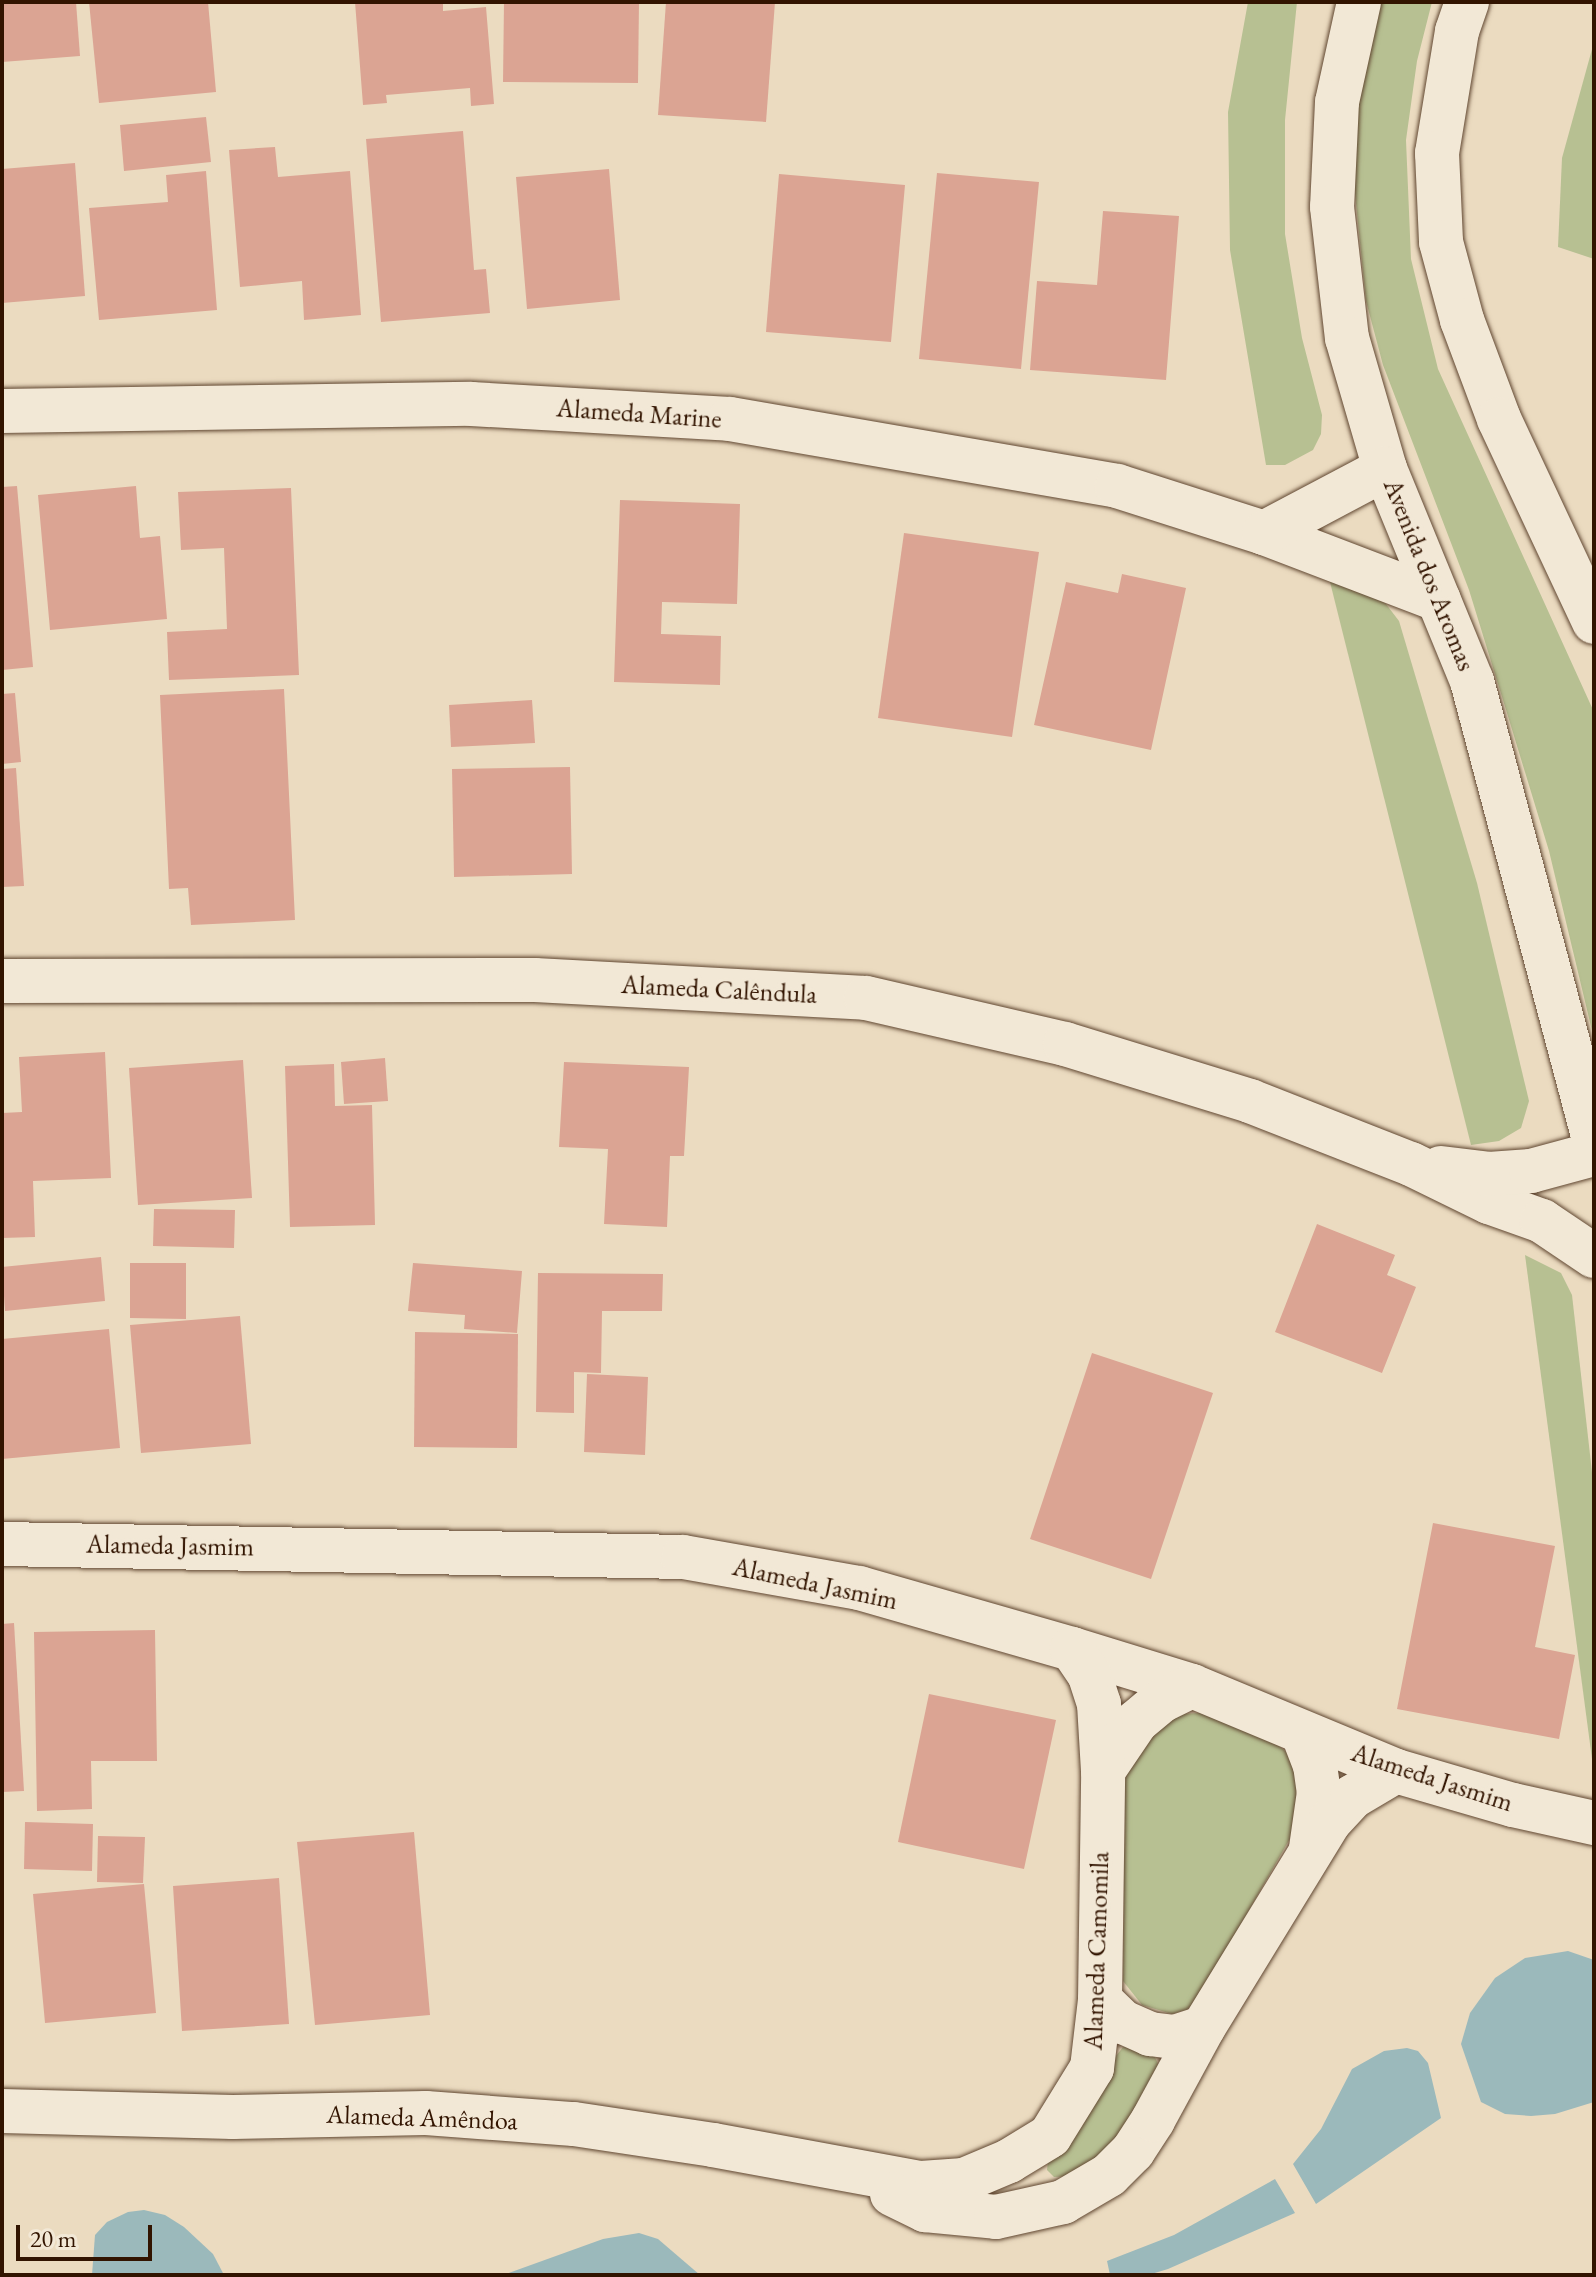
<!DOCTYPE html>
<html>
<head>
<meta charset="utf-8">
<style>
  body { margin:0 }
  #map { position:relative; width:1596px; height:2277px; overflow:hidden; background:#ebdbc0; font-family:"EB Garamond",serif }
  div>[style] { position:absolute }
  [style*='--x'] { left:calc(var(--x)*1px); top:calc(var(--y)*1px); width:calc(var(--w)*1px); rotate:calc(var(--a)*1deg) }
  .green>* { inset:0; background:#b7c092 }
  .water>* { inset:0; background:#9bb9bb }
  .building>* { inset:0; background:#dba493 }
  .roads { filter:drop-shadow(0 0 2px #604630) drop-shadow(0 0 2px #604630) }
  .minor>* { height:44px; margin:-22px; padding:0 22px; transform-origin:22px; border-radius:22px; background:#f2e8d6 }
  span { translate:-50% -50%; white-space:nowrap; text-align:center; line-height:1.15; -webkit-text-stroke:7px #f2e8d6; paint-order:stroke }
  .street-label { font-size:26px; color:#321400 }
  .frame { position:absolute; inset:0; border:4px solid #321400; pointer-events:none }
  .scale { position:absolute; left:16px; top:2225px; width:136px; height:36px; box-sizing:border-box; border:4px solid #321400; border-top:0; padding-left:10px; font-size:24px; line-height:28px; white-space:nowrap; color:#321400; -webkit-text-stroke:6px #f2e8d6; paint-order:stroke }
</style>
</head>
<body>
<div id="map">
  <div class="green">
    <i style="clip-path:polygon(1248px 2px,1297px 2px,1285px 120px,1285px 234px,1302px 338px,1322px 415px,1321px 434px,1313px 450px,1285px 465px,1266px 465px,1230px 250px,1228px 112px)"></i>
    <i style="clip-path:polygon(1374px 2px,1432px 2px,1417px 61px,1406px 140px,1411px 259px,1438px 369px,1594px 712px,1594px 1039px,1549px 851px,1507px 713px,1469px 590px,1383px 365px,1366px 301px,1352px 164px,1359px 87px)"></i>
    <i style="clip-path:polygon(1594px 42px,1594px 259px,1558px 247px,1562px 158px)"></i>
    <i style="clip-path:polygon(1329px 578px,1369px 592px,1386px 604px,1399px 621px,1477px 883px,1529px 1101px,1521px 1128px,1499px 1141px,1471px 1145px)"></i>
    <i style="clip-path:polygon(1525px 1255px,1561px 1273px,1572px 1295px,1594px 1490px,1594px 1774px)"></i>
    <i style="clip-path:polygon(1200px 1713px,1223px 1718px,1271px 1739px,1286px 1752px,1301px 1781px,1296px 1828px,1197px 2001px,1186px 2010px,1172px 2014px,1142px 2005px,1123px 1981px,1125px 1765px,1135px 1745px,1178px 1714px)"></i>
    <i style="clip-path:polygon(1133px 2045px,1153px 2053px,1160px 2068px,1123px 2131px,1092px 2163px,1072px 2176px,1054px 2177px,1047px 2170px,1048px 2161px,1116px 2056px,1123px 2047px)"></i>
  </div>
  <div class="water">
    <i style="clip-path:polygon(1568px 1951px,1594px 1960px,1594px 2102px,1555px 2114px,1531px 2116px,1505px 2114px,1481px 2102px,1461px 2044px,1470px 2013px,1495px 1978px,1525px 1958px)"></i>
    <i style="clip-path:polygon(1407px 2048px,1418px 2051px,1428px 2063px,1441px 2118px,1316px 2204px,1293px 2164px,1321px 2129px,1352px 2069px,1384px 2051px)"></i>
    <i style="clip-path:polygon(1275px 2179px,1295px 2213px,1168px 2269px,1148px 2275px,1110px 2275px,1107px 2261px,1174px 2235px)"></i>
    <i style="clip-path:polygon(144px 2210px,165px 2215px,184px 2227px,213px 2254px,224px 2275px,92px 2275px,95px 2235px,107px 2222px,128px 2212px)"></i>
    <i style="clip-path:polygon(639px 2233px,658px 2239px,700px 2275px,503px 2275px,603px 2239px)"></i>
  </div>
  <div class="building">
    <i style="clip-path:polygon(2px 2px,76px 2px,80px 56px,2px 62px)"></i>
    <i style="clip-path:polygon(89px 2px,208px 2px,216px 92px,99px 103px)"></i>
    <i style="clip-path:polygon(355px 2px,443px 2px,443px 11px,486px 7px,494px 104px,471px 106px,470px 88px,386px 95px,387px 103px,363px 105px)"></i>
    <i style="clip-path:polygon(504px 2px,639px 2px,638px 83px,503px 82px)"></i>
    <i style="clip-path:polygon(666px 2px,775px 2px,766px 122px,658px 115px)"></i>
    <i style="clip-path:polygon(206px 117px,211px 162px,124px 171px,120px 125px)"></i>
    <i style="clip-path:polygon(463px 131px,474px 270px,486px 269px,490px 313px,381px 322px,366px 139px)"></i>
    <i style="clip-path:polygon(275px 147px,278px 177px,350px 171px,361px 315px,304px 320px,302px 281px,240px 287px,229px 150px)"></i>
    <i style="clip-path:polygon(75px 163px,85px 296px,2px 303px,2px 169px)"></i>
    <i style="clip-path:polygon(609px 169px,620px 300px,527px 309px,516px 177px)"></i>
    <i style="clip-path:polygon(206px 171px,217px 310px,99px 320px,89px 208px,168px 202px,166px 175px)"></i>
    <i style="clip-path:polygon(937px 173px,1039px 182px,1021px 369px,919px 359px)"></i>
    <i style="clip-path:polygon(779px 174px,905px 185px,891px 342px,766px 332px)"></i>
    <i style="clip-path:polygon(1103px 211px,1179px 216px,1166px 380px,1030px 370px,1037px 281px,1097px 285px)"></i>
    <i style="clip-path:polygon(17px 486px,33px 667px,2px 670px,2px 487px)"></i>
    <i style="clip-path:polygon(136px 486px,140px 538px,160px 536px,167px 619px,50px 630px,38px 495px)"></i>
    <i style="clip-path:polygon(291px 488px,299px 675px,169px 680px,167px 632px,227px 629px,224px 548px,181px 550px,178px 492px)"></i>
    <i style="clip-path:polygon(620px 500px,740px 504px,737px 604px,662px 602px,661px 634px,721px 636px,720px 685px,614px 682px)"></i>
    <i style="clip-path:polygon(904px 533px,1039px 552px,1012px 737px,878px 718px)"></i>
    <i style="clip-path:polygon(1122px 574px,1186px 588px,1151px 750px,1034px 725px,1066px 582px,1118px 593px)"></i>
    <i style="clip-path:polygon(284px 689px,295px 920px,191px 925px,188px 888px,169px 889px,160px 695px)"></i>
    <i style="clip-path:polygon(15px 693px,21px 762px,2px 764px,2px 694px)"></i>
    <i style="clip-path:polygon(532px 700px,535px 743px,451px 747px,449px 705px)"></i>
    <i style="clip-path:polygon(570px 767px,572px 874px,454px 877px,452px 769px)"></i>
    <i style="clip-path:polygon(16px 768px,24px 886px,2px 887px,2px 769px)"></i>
    <i style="clip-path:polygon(105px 1052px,111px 1178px,33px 1181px,35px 1237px,2px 1238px,2px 1113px,22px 1112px,19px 1057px)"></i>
    <i style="clip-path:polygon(385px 1058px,388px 1101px,344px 1104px,341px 1062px)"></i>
    <i style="clip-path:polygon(243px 1060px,252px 1198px,138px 1205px,129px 1068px)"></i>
    <i style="clip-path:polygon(564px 1062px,689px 1067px,684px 1156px,670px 1156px,667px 1227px,604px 1224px,608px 1149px,559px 1147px)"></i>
    <i style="clip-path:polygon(334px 1064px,335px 1106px,372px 1105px,375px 1225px,290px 1227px,285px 1066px)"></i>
    <i style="clip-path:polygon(154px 1209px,235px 1210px,234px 1248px,153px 1246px)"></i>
    <i style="clip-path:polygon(1317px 1224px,1395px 1255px,1387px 1275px,1416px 1287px,1382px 1373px,1275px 1332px)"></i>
    <i style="clip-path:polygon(101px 1257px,105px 1301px,5px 1311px,2px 1267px)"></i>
    <i style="clip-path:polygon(130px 1263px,186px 1263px,186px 1319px,130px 1318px)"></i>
    <i style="clip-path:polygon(413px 1263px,522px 1271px,517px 1333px,464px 1329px,465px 1315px,408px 1311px)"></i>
    <i style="clip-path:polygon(538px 1273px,663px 1274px,662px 1311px,602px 1311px,601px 1373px,574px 1372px,574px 1413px,536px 1412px)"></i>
    <i style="clip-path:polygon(240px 1316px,251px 1444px,141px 1453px,130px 1325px)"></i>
    <i style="clip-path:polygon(109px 1329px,120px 1448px,2px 1459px,2px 1339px)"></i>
    <i style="clip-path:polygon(415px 1332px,518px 1334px,517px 1448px,414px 1447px)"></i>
    <i style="clip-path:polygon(1092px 1353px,1213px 1393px,1151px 1579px,1030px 1539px)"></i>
    <i style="clip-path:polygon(587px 1374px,648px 1377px,645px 1455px,584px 1452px)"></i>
    <i style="clip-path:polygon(1433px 1523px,1555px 1546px,1535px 1647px,1575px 1655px,1559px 1739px,1397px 1709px)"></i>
    <i style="clip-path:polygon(14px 1623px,24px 1791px,2px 1792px,2px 1624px)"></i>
    <i style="clip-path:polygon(155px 1630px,157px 1761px,91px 1761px,92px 1809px,37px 1811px,34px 1632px)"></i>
    <i style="clip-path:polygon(929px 1694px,1056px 1720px,1024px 1869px,898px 1842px)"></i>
    <i style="clip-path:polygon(25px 1822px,93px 1824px,92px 1871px,24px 1869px)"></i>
    <i style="clip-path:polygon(414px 1832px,430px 2015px,315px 2025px,297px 1842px)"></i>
    <i style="clip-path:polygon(98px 1836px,145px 1837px,143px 1883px,97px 1882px)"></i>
    <i style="clip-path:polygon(279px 1878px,289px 2024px,182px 2031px,173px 1886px)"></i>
    <i style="clip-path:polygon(144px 1884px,156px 2013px,45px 2023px,33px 1894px)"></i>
  </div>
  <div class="roads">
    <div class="minor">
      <i style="--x:1359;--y:2;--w:102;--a:102.4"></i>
      <i style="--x:1337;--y:102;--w:105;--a:92.7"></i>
      <i style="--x:1332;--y:207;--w:132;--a:83.5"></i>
      <i style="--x:1347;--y:338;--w:136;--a:73.8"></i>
      <i style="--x:1385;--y:469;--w:229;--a:67.7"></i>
      <i style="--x:1472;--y:681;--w:476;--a:75.1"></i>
      <i style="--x:1467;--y:2;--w:31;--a:109"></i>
      <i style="--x:1457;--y:31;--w:124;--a:99.3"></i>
      <i style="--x:1437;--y:153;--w:89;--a:87.4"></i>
      <i style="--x:1441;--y:242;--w:81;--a:74.9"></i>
      <i style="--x:1462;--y:320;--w:106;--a:69.5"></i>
      <i style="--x:1499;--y:419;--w:224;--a:64.9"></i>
      <i style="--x:2;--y:411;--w:469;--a:-0.9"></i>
      <i style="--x:471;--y:404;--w:259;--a:3.3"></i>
      <i style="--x:730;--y:419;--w:393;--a:9.8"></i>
      <i style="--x:1117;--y:486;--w:154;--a:17.7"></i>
      <i style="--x:1264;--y:533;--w:187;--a:20.9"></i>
      <i style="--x:1264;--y:533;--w:137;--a:-27.9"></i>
      <i style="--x:2;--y:981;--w:533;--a:-0.11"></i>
      <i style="--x:535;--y:980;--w:331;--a:3.1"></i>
      <i style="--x:866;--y:998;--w:204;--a:13"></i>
      <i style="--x:1065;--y:1044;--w:194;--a:17.1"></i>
      <i style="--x:1250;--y:1101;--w:173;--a:21.4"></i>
      <i style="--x:1411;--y:1164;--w:87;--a:26"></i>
      <i style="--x:1489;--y:1202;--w:56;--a:19.7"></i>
      <i style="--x:1542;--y:1221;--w:63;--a:33.9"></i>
      <i style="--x:1441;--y:1168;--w:48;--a:7.1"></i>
      <i style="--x:1489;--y:1174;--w:42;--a:-4.1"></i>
      <i style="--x:1531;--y:1171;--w:65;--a:-15.1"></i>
      <i style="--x:2;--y:1544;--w:681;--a:1.09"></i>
      <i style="--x:683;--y:1557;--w:179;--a:10"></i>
      <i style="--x:859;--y:1588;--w:222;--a:16"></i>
      <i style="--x:1072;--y:1649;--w:126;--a:17.1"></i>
      <i style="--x:1192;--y:1686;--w:221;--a:22.6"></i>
      <i style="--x:1396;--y:1771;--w:122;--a:16.2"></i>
      <i style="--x:1513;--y:1805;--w:83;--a:12.5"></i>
      <i style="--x:1303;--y:1734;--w:33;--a:69"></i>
      <i style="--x:1315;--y:1765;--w:27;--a:82"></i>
      <i style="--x:1319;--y:1792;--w:57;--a:98.1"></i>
      <i style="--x:1103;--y:1771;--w:59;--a:-56"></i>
      <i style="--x:1136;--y:1722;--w:33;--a:-40"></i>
      <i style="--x:1161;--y:1701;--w:34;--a:-26"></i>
      <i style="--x:1100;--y:2000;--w:32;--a:44"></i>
      <i style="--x:1123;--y:2022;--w:30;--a:24"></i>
      <i style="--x:1150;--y:2034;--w:25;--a:7"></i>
      <i style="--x:1175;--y:2037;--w:29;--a:-18"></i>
      <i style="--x:2;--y:2111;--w:231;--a:1.5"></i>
      <i style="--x:233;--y:2117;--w:193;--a:-1.2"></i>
      <i style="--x:426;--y:2113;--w:148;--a:4.3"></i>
      <i style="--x:574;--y:2124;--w:141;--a:8.6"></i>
      <i style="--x:713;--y:2145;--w:211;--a:10.4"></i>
      <i style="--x:921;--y:2183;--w:43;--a:-4"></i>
      <i style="--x:964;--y:2180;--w:49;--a:-22.9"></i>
      <i style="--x:1009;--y:2161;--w:48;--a:-31.4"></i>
      <i style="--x:1050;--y:2136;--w:80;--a:-58.3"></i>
      <i style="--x:1092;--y:2068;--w:68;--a:-83.3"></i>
      <i style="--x:1100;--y:2000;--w:229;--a:-89.2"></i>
      <i style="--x:1103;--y:1771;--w:67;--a:-93.4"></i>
      <i style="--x:1099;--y:1704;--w:32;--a:-108"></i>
      <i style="--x:1089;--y:1674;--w:30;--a:-124"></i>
      <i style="--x:892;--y:2194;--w:37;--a:26"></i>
      <i style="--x:925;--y:2210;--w:71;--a:5.6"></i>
      <i style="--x:996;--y:2217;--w:69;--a:-12.6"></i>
      <i style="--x:1063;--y:2202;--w:53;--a:-30.4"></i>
      <i style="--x:1109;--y:2175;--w:34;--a:-45"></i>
      <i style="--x:1133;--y:2151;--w:37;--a:-57"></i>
      <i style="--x:1153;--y:2120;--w:105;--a:-61.5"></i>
      <i style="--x:1203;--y:2028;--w:243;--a:-58.5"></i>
      <i style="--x:1330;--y:1821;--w:33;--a:-47"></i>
      <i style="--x:1352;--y:1797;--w:51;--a:-30.6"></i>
    </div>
  </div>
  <div class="street-label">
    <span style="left:639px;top:414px;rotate:4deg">Alameda Marine</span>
    <span style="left:1429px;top:575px;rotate:68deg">Avenida dos Aromas</span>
    <span style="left:719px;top:990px;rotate:3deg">Alameda Calêndula</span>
    <span style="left:170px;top:1546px;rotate:1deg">Alameda Jasmim</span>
    <span style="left:815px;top:1584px;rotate:12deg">Alameda Jasmim</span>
    <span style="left:1432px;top:1778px;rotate:18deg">Alameda Jasmim</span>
    <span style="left:1097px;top:1951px;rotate:-88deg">Alameda Camomila</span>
    <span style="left:422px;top:2118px;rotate:2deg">Alameda Amêndoa</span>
  </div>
  <div class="frame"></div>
  <div class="scale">20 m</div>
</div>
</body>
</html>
